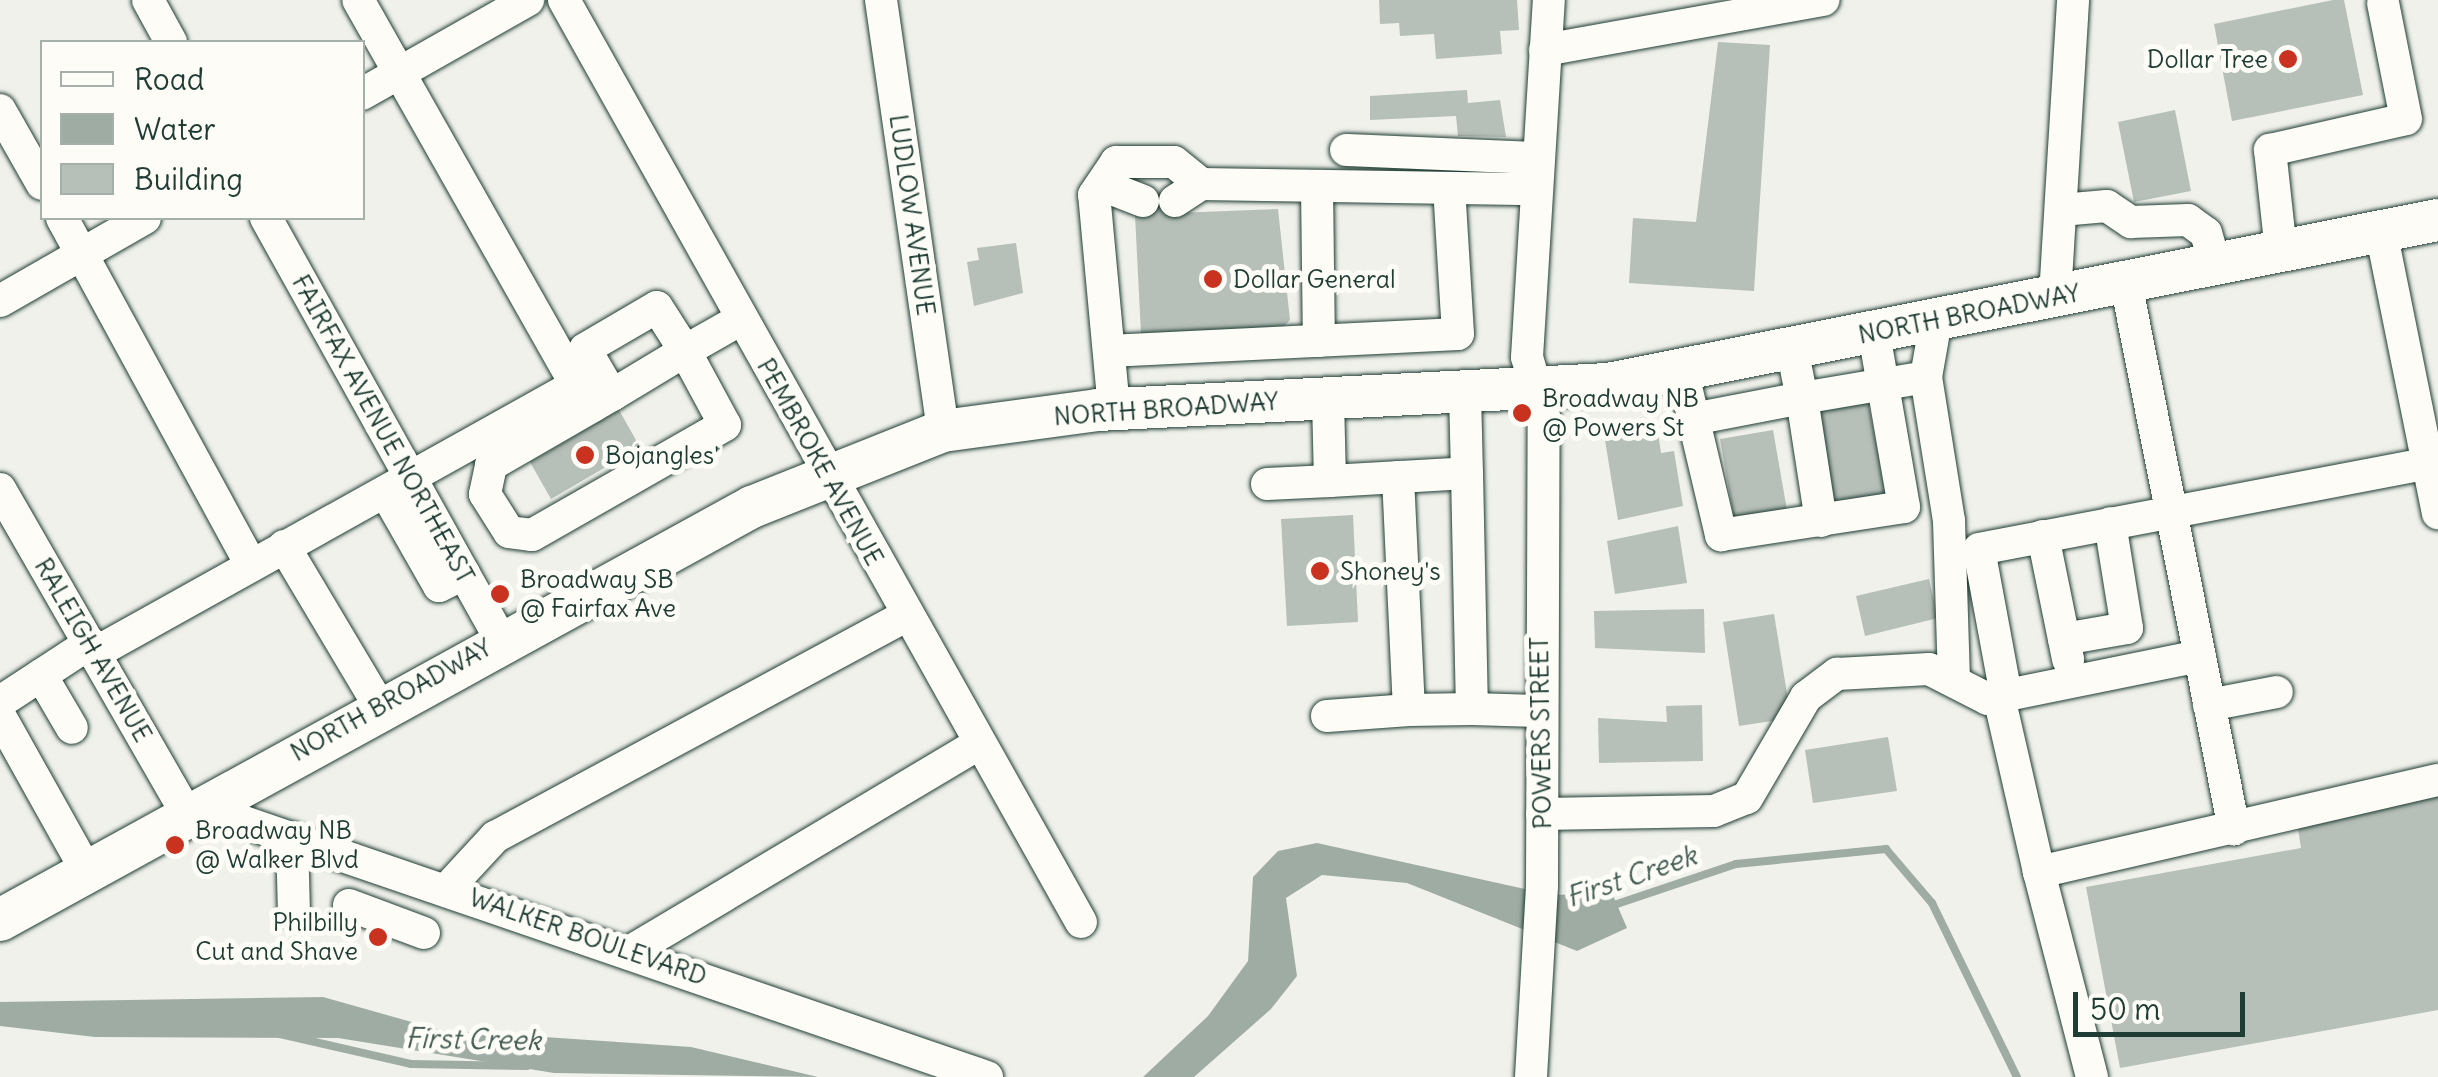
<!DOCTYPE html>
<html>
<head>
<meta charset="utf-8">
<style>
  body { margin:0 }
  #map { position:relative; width:2438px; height:1077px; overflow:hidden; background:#f0f1eb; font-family:Delius,sans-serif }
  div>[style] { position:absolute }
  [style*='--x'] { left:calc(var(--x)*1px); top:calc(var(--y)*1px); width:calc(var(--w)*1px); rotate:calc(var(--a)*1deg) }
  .water>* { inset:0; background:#9faca4 }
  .stream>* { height:8px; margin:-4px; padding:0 4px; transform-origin:4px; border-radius:4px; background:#9faca4 }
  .building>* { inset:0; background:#b6bfb8 }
  .roads { filter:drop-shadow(0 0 2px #1f3d34) drop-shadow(0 0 2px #1f3d34) }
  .minor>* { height:32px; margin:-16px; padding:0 16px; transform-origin:16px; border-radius:16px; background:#fdfcf7 }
  .major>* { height:42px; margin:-21px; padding:0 21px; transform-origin:21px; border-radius:21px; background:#fdfcf7 }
  .dots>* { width:28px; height:28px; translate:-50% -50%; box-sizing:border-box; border:5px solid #fdfcf7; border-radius:50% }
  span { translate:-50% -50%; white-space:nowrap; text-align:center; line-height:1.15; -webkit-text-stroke:10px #fdfcf7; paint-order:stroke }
  .poi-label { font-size:25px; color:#1f3d34 }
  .right { translate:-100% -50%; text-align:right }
  .left { translate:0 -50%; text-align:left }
  .street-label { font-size:25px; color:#1f3d34 }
  .water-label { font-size:28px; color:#455e56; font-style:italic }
  .legend { position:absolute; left:40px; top:40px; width:325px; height:180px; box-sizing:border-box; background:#fdfcf7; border:2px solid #a4b0a9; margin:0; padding:12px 18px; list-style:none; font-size:30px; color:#1f3d34 }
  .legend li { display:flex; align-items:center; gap:20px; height:50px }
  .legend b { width:50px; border:2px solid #a4b0a9 }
  .scale { position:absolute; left:2073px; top:992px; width:172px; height:45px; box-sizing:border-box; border:5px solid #1f3d34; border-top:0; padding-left:12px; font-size:30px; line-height:35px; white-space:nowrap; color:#1f3d34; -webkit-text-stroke:8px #fdfcf7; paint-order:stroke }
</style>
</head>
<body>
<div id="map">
  <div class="water">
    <i style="clip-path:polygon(1317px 843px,1552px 895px,1612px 893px,1627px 928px,1577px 951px,1407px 883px,1322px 875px,1286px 898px,1297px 976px,1271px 1009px,1194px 1077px,1143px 1077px,1208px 1016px,1248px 961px,1253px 877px,1278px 851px)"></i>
    <i style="clip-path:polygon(323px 997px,440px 1030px,691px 1047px,818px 1077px,554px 1073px,338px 1038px,95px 1037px,0 1026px,0 1002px)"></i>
  </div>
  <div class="stream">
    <i style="--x:1608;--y:907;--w:135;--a:-18.6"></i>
    <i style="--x:1736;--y:864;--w:151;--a:-5.7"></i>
    <i style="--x:1886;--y:849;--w:71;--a:49.6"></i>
    <i style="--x:1932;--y:903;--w:194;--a:64"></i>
    <i style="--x:280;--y:1034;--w:134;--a:12.9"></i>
    <i style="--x:411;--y:1064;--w:116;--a:1"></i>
  </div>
  <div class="building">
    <i style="clip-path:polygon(1379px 0,1517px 0,1519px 30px,1500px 31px,1502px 54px,1436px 59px,1434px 34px,1400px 36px,1399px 23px,1380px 24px)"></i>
    <i style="clip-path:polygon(2333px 0,2344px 0,2363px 95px,2232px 121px,2214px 24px)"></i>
    <i style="clip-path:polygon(1718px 42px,1770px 45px,1754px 291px,1629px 283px,1633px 218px,1696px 222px)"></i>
    <i style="clip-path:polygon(1467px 90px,1468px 103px,1500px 100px,1506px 137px,1458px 136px,1456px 116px,1370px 120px,1370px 96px)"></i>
    <i style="clip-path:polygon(2175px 110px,2191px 191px,2134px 202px,2118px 122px)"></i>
    <i style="clip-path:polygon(1175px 193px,1176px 213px,1278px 209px,1290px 320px,1277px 333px,1141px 334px,1135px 215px,1143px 195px)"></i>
    <i style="clip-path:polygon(1016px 243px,1023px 293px,974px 306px,967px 262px,979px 260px,977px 248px)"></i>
    <i style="clip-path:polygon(1868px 402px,1887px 501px,1835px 511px,1815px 413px)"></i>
    <i style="clip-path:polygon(619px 410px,640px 447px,551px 499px,530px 462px)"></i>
    <i style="clip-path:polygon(1657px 426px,1661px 453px,1674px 451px,1683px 506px,1618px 520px,1604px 434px)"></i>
    <i style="clip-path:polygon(1773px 430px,1788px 516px,1735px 525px,1720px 439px)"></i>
    <i style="clip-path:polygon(1353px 515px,1358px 622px,1287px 626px,1281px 519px)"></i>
    <i style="clip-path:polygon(1678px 526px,1687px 583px,1615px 594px,1607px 541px)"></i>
    <i style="clip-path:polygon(1929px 579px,1938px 618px,1865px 636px,1856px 596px)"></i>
    <i style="clip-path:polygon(1704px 609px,1705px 653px,1595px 648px,1594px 611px)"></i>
    <i style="clip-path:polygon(1774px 614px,1791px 718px,1739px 726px,1723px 622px)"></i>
    <i style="clip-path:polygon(1702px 705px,1703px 761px,1599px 763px,1598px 718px,1667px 722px,1666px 706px)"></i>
    <i style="clip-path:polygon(1888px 737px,1897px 791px,1813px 803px,1805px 750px)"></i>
    <i style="clip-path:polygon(2438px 796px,2438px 1010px,2120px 1068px,2086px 887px,2301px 848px,2297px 822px)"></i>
  </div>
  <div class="roads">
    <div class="minor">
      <i style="--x:148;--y:0;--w:48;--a:61.3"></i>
      <i style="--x:564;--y:0;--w:1057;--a:60.72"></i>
      <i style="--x:881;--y:0;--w:435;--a:81.8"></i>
      <i style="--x:1545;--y:50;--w:283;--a:-10.2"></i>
      <i style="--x:362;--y:94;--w:191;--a:-29.5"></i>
      <i style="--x:0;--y:110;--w:85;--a:60.4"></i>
      <i style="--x:1346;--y:150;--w:191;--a:2.4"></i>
      <i style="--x:1102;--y:185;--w:44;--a:21.3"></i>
      <i style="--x:1317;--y:186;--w:155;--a:89.3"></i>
      <i style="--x:1175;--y:201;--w:31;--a:-33"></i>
      <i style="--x:2061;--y:210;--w:46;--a:-5"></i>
      <i style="--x:2107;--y:206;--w:29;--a:34"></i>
      <i style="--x:2131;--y:222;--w:57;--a:-2"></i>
      <i style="--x:2188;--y:220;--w:22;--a:36"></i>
      <i style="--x:2206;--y:233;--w:33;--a:74"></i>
      <i style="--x:62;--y:218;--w:394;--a:61.4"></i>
      <i style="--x:266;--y:218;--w:484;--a:60.9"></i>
      <i style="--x:2381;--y:231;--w:288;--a:78.6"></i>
      <i style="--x:2281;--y:251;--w:102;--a:-96.2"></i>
      <i style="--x:2270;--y:150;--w:139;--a:-12.8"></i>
      <i style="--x:2406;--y:119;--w:118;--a:-101.2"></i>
      <i style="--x:2126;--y:283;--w:557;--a:78.81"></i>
      <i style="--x:2055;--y:296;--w:297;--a:-86.5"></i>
      <i style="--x:0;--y:301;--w:167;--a:-29.8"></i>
      <i style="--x:1109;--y:351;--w:349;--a:-2.8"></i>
      <i style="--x:1458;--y:334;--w:146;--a:-93.5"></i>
      <i style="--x:1682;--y:370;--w:170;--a:76.7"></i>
      <i style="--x:1721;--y:535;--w:185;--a:-8.7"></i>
      <i style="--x:1904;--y:507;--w:177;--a:-99.8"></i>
      <i style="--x:1926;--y:377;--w:146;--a:80.9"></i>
      <i style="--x:1949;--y:521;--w:160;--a:88.2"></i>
      <i style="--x:1465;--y:393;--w:80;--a:88.6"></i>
      <i style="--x:612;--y:395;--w:53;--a:-120.4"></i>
      <i style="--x:585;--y:349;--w:83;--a:-30.3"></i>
      <i style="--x:657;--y:307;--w:52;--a:57.5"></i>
      <i style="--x:685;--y:351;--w:84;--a:61.6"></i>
      <i style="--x:725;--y:425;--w:222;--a:150.3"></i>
      <i style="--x:532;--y:535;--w:23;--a:-173"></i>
      <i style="--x:509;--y:532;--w:45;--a:-122.3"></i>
      <i style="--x:485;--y:494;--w:30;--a:-78"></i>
      <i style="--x:491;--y:465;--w:118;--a:-30"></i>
      <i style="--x:593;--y:406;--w:22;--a:-30"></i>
      <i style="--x:612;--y:395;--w:85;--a:-31.1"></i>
      <i style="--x:685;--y:351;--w:64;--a:-29.7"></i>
      <i style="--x:1114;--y:409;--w:215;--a:-95.3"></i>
      <i style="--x:1094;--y:195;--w:40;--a:-56"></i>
      <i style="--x:1116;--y:162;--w:58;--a:0"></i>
      <i style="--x:1174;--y:162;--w:35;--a:39"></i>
      <i style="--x:1201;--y:184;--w:335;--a:0.9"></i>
      <i style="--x:1693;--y:419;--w:111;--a:-10.9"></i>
      <i style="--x:1802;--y:398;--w:50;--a:-101.5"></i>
      <i style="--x:1398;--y:477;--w:233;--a:87.3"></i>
      <i style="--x:1409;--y:710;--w:63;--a:-0.9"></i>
      <i style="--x:1330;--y:481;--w:137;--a:-3.3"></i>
      <i style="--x:1467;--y:473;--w:236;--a:88.8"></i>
      <i style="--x:1472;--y:709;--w:66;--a:1.7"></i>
      <i style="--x:1267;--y:484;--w:63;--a:-2.7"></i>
      <i style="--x:1330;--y:481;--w:81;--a:-91.4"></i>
      <i style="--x:0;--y:489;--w:373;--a:60.1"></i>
      <i style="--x:186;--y:812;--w:53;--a:8.7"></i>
      <i style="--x:238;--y:820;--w:792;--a:18.94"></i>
      <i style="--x:390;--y:500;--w:99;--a:60.3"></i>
      <i style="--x:439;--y:586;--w:28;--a:-26"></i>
      <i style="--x:1821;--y:521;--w:124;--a:-98.8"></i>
      <i style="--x:1802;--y:398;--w:126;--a:-9.6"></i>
      <i style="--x:1926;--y:377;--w:58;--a:-80"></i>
      <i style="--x:2043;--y:536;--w:126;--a:78.5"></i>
      <i style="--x:284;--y:546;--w:187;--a:59.2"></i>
      <i style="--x:2064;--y:639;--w:64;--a:-9.9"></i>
      <i style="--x:2127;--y:628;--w:106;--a:-99.2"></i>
      <i style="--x:95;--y:653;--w:551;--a:-29.13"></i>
      <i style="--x:576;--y:385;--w:442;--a:-119.5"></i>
      <i style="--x:41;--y:675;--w:61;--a:59.7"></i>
      <i style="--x:2006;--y:695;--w:148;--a:-100.5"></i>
      <i style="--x:1979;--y:549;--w:457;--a:-10.8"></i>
      <i style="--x:1999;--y:697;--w:180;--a:77.1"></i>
      <i style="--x:0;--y:702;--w:108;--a:-33.2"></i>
      <i style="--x:2209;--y:705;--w:69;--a:-10.8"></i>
      <i style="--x:0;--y:716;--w:174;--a:60.8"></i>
      <i style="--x:1327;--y:716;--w:82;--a:-4.2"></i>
      <i style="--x:1542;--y:814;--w:172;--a:-1"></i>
      <i style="--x:1714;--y:811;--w:35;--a:-22"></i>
      <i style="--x:1747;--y:798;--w:117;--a:-59.7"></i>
      <i style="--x:1806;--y:697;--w:39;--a:-37"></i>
      <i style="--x:1837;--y:674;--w:92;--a:-3.1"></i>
      <i style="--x:1929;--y:669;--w:66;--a:27"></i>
      <i style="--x:1988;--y:699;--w:216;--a:-11.5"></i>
      <i style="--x:292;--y:838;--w:74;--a:88.5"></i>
      <i style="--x:447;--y:889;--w:71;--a:-47.3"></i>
      <i style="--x:495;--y:837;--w:466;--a:-28.3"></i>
      <i style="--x:349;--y:905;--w:80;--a:20.5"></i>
      <i style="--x:631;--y:951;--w:403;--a:-30.8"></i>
      <i style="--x:1531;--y:1077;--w:191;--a:-86.7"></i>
      <i style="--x:1542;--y:886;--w:470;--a:-89.8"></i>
      <i style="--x:1544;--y:416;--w:61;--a:-106.1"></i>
      <i style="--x:1527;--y:357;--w:358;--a:-86.5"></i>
      <i style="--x:2092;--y:1077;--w:212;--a:-104.5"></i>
      <i style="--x:2039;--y:872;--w:409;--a:-13"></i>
    </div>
    <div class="major">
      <i style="--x:0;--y:920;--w:858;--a:-28.78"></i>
      <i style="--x:752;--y:507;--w:206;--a:-21.7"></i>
      <i style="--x:943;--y:431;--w:156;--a:-7.7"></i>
      <i style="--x:1098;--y:410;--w:511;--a:-2.92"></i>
      <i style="--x:1608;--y:384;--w:846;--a:-11.18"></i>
    </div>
  </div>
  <div class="dots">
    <i style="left:2288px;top:59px;background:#c8321e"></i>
    <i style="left:1213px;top:279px;background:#c8321e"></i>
    <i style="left:1522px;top:413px;background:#c8321e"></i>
    <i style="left:585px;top:455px;background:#c8321e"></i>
    <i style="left:1320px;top:571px;background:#c8321e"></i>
    <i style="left:500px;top:594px;background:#c8321e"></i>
    <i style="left:175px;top:845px;background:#c8321e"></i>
    <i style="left:378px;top:937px;background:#c8321e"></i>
  </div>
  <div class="poi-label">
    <span class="right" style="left:2268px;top:59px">Dollar Tree</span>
    <span class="left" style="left:1233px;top:279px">Dollar General</span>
    <span class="left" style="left:1542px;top:413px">Broadway NB<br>@ Powers St</span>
    <span class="left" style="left:605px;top:455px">Bojangles'</span>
    <span class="left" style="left:1340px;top:571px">Shoney's</span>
    <span class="left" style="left:520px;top:594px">Broadway SB<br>@ Fairfax Ave</span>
    <span class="left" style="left:195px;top:845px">Broadway NB<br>@ Walker Blvd</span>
    <span class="right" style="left:358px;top:937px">Philbilly<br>Cut and Shave</span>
  </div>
  <div class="street-label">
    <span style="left:912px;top:215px;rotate:82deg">LUDLOW AVENUE</span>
    <span style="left:1969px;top:314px;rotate:-11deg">NORTH BROADWAY</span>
    <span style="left:1166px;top:409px;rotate:-4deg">NORTH BROADWAY</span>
    <span style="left:383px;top:429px;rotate:61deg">FAIRFAX AVENUE NORTHEAST</span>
    <span style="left:820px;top:462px;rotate:61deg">PEMBROKE AVENUE</span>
    <span style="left:93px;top:650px;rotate:60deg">RALEIGH AVENUE</span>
    <span style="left:391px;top:700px;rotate:-29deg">NORTH BROADWAY</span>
    <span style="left:1541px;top:733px;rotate:-91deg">POWERS STREET</span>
    <span style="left:588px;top:937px;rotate:19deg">WALKER BOULEVARD</span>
  </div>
  <div class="water-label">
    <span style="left:1631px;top:876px;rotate:-19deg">First Creek</span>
    <span style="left:473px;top:1039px;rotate:1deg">First Creek</span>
  </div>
  <ul class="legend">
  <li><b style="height:12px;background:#fdfcf7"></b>Road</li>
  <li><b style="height:28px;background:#9faca4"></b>Water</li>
  <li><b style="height:28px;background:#b6bfb8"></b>Building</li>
  </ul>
  <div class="scale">50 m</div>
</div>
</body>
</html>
